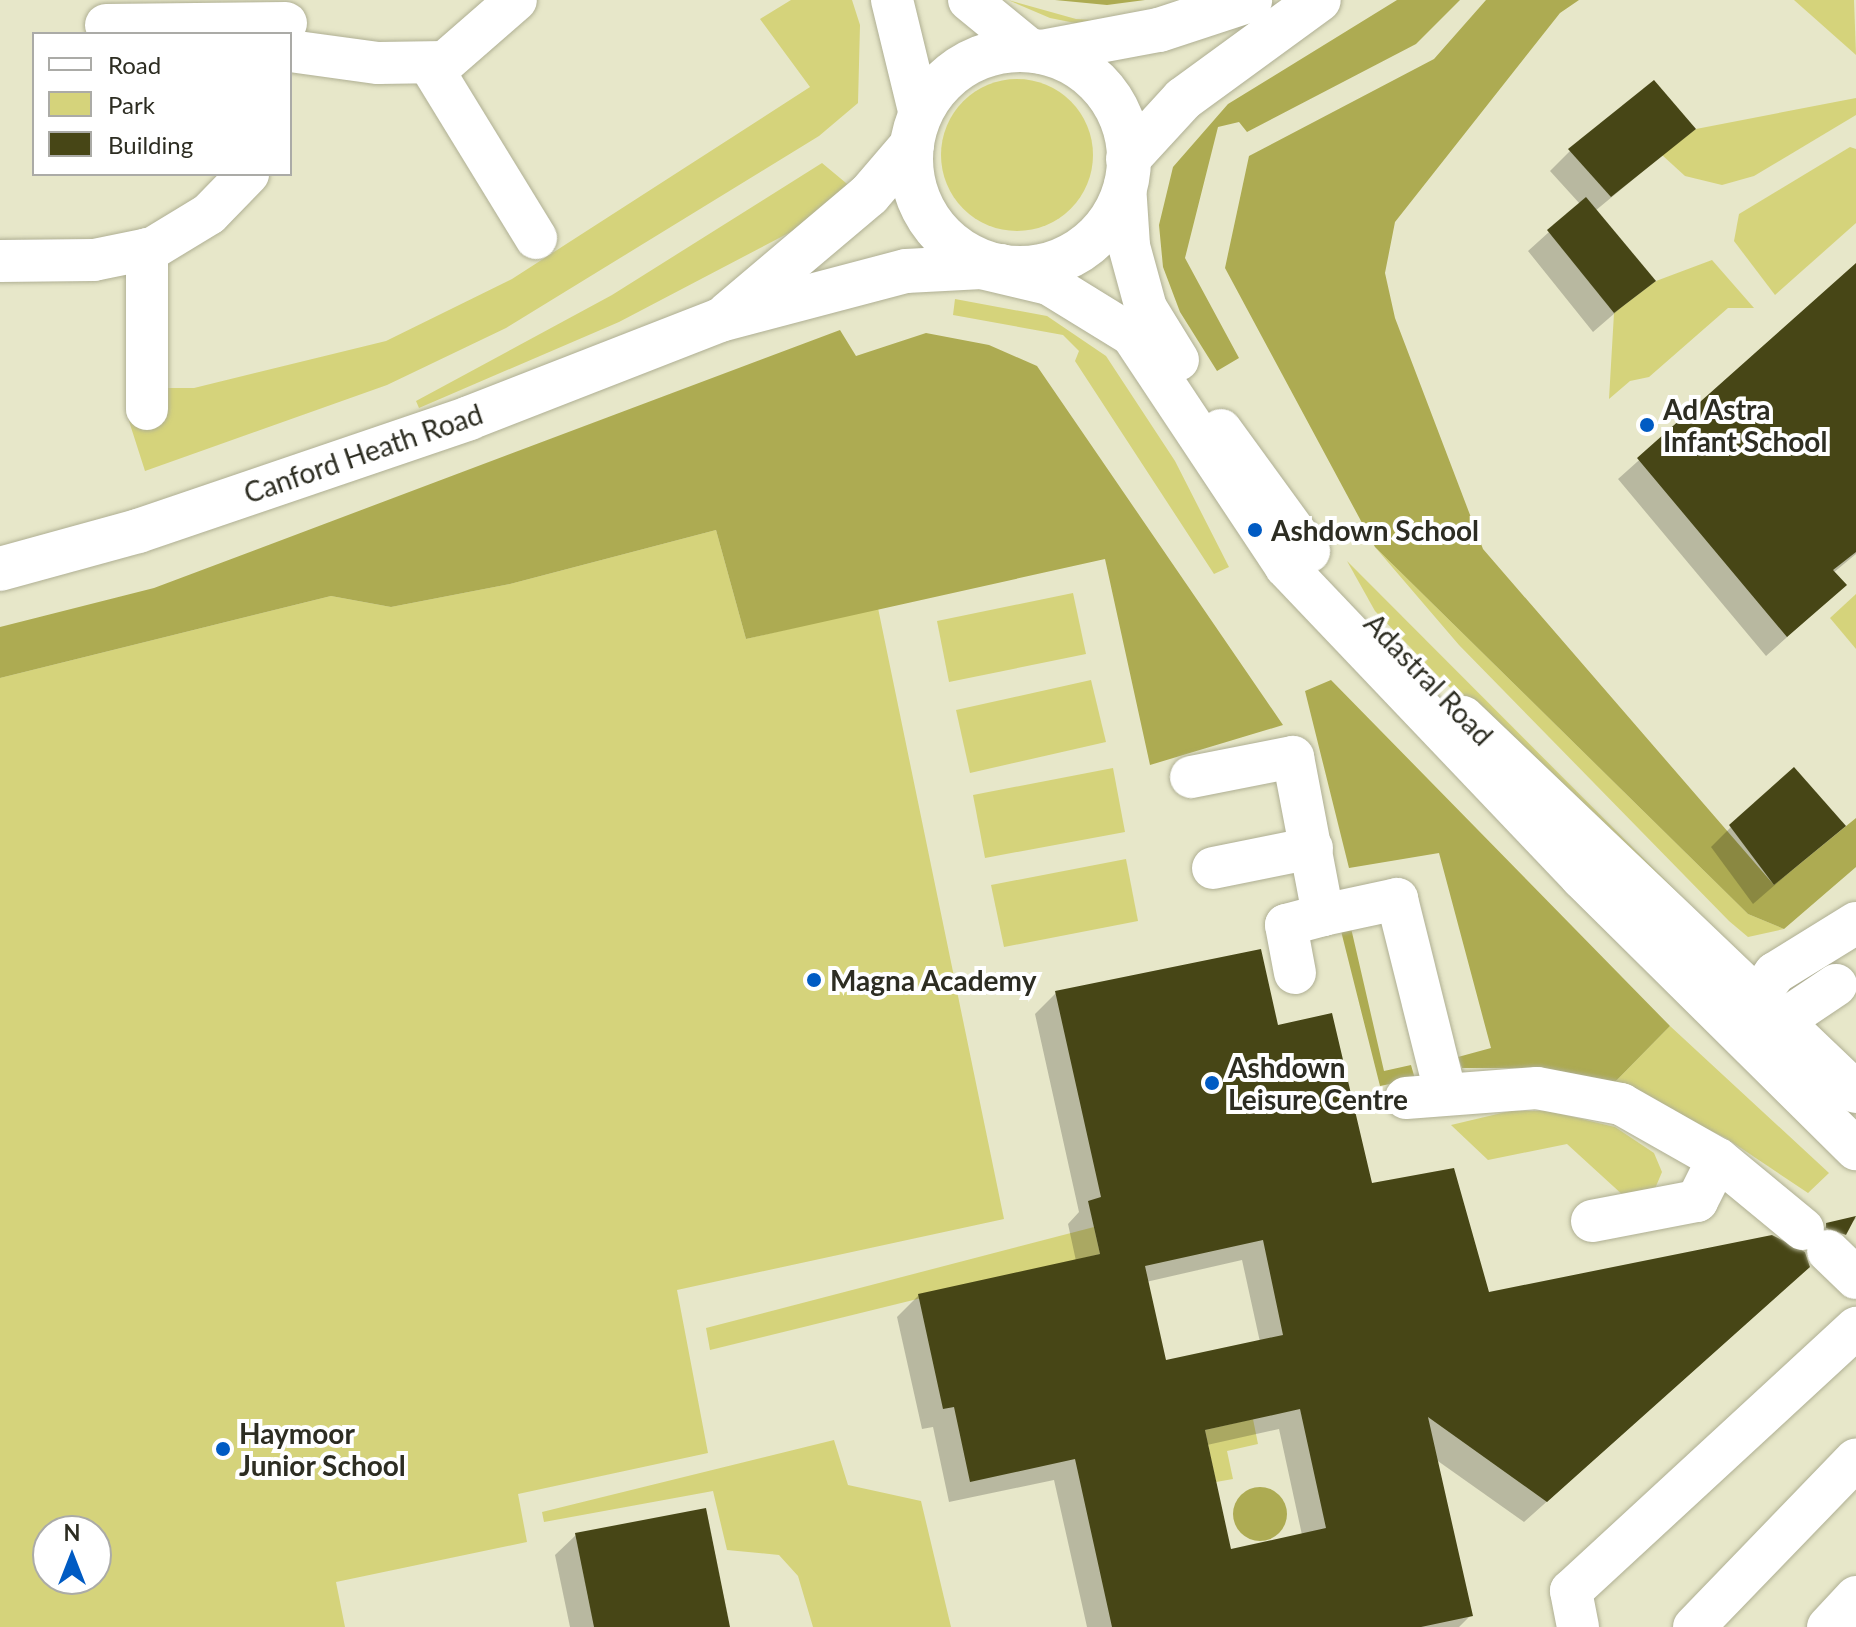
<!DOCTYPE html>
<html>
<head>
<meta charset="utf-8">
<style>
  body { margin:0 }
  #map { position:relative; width:1856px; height:1627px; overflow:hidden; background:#e7e7c9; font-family:Lato,sans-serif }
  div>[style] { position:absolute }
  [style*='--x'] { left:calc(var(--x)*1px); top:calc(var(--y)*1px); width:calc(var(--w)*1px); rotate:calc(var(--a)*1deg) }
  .green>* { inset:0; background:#d5d37b }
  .round { border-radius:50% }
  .forest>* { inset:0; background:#adab52 }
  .shadow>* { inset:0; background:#0003 }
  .building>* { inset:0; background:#474616 }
  .roads { filter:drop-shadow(0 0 2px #afaf93) drop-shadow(0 0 2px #afaf93) }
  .minor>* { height:42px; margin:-21px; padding:0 21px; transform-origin:21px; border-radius:21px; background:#fff }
  .major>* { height:44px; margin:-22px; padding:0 22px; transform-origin:22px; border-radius:22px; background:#fff }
  .major>.ring { margin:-22px; padding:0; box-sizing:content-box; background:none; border:44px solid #fff; border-radius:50% }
  .dots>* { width:22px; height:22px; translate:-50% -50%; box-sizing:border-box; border:4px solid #fff; border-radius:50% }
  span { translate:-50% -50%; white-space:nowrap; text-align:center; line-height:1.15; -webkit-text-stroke:8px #fff; paint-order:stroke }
  .poi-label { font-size:28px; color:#2d2d22; font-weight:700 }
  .left { translate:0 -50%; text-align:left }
  .street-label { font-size:28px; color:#2d2d22 }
  .legend { position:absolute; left:32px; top:32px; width:260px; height:144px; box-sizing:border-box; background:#fff; border:2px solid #ababa7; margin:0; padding:10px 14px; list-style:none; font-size:24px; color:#2d2d22 }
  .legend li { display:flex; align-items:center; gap:16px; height:40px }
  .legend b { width:40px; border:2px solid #ababa7 }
  .north { position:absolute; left:32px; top:1515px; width:80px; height:80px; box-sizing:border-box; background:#fff; border:2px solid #ababa7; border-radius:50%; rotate:0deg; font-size:22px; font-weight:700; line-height:32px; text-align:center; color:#2d2d22 }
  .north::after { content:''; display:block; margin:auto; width:28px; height:36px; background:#005bc3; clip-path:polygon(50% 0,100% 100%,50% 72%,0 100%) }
</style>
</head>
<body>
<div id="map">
  <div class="green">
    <i style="clip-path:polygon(791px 0,852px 0,860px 25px,858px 103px,819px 136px,506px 328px,387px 385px,145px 471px,129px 421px,160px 421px,160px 388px,194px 388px,386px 341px,512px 279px,810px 87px,760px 19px)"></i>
    <i style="clip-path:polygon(1008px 0,1076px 19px,1107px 21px,1075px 23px,1050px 18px)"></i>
    <i style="clip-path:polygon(1794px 0,1854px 0,1856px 55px)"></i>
    <i class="round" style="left:941px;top:79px;width:152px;height:152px"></i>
    <i style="clip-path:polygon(1856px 98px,1856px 115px,1754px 176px,1722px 185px,1685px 176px,1662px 155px,1696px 129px)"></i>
    <i style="clip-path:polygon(1850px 147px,1856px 149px,1856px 223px,1775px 295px,1734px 241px,1739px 214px)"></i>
    <i style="clip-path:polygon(822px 163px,852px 188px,825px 214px,619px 322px,419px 408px,416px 401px,612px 295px)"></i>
    <i style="clip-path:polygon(1712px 260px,1754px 308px,1728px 308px,1649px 377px,1630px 381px,1609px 399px,1614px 313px,1656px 281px)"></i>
    <i style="clip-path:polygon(955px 299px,1047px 316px,1106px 356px,1175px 461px,1229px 567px,1214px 574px,1075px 361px,1079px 351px,1063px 335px,953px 315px)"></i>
    <i style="clip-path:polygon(evenodd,716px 530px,746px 639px,878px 608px,1004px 1219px,677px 1290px,708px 1453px,518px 1494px,527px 1542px,336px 1582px,345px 1627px,0 1627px,0 678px,331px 596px,391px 607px,510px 584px,716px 530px,48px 1531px,96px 1531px,96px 1579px,48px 1579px,48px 1531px)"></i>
    <i style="clip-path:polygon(1375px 547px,1748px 914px,1784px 929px,1748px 937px,1729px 921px,1459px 645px)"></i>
    <i style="clip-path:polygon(1347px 561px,1698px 913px,1692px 919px,1438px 676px,1375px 611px)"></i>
    <i style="clip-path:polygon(1073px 593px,1086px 654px,949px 682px,937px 621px)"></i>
    <i style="clip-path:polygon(1856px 594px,1856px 649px,1830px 618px)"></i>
    <i style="clip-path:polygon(1091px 680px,1106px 742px,970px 773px,956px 710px)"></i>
    <i style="clip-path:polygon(1113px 768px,1125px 832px,985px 858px,973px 795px)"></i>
    <i style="clip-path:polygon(1126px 859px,1138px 921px,1004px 947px,991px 885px)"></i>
    <i style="clip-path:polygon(1670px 1026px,1829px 1173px,1808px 1193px,1726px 1138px,1613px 1084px)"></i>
    <i style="clip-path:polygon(1510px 1111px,1548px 1111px,1615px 1127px,1654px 1153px,1662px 1172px,1654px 1191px,1625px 1197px,1567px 1144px,1488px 1160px,1451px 1125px)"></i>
    <i style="clip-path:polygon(1094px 1227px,1100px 1254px,710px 1350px,706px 1328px)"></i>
    <i style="clip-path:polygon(1253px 1419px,1258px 1444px,1227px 1451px,1233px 1479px,1216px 1482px,1205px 1430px)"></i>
    <i style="clip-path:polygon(834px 1440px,848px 1485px,921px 1501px,951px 1627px,813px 1627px,798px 1576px,779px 1555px,727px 1550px,713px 1491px,544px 1522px,542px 1512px)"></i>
  </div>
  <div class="forest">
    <i style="clip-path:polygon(1055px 0,1145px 0,1107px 5px)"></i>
    <i style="clip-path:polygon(1397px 0,1460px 0,1416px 44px,1247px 132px,1239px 122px,1218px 127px,1185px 258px,1239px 358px,1217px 371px,1180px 312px,1163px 267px,1159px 225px,1173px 167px,1228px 104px)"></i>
    <i style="clip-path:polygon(1486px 0,1579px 0,1560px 13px,1395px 222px,1385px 273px,1395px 318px,1483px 549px,1774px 885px,1856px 818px,1856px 867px,1784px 929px,1748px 914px,1375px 547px,1225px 268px,1249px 156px,1434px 59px)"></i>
    <i style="clip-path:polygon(840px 330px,856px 356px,926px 333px,989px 345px,1037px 366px,1283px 725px,1150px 765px,1105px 559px,746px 639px,716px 530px,510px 584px,391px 607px,331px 596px,0 678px,0 627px,154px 588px)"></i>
    <i style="clip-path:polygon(1331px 680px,1670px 1026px,1613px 1084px,1529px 1068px,1462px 1068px,1458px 1057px,1491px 1048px,1439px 853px,1349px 868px,1305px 691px)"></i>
    <i style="clip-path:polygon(1351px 928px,1384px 1071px,1411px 1065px,1415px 1079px,1380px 1086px,1341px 931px)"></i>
    <i class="round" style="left:1233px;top:1487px;width:54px;height:54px"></i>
  </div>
  <div class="shadow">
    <i style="clip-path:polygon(1694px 129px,1595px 211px,1653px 280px,1593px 332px,1528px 251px,1580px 204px,1550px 171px,1570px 151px)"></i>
    <i style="clip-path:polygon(1856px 266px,1856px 554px,1833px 573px,1845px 585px,1766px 656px,1618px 479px)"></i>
    <i style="clip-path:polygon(1843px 826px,1753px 904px,1711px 847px,1731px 827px)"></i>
    <i style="clip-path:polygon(evenodd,1056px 993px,1277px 1027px,1371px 1186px,1488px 1294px,1786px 1288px,1524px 1522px,1435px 1459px,1471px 1615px,1459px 1627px,1087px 1627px,1054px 1480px,949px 1502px,933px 1427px,922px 1429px,897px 1317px,919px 1295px,1076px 1261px,1068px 1224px,1079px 1212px,1035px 1014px,1056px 993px,1242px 1260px,1260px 1342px,1164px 1363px,1146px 1282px,1242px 1260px,1056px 993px,1279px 1429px,1302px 1535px,1229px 1551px,1207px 1445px,1279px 1429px)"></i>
    <i style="clip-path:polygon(1856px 1218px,1824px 1254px,1807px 1245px,1827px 1225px)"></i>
    <i style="clip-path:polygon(576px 1535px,728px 1627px,570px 1627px,555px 1555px)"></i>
  </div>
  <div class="building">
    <i style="clip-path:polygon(1654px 80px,1696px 129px,1611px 197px,1568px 149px)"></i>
    <i style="clip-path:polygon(1586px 197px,1656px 281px,1614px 313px,1547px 230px)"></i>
    <i style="clip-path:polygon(1856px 263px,1856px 552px,1833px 570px,1847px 585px,1787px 637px,1637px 458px)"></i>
    <i style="clip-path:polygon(1794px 767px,1846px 826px,1774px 885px,1729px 825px)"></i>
    <i style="clip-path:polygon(evenodd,1261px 949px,1278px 1025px,1332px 1013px,1372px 1183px,1454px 1168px,1489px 1292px,1772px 1235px,1805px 1252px,1810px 1267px,1547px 1502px,1428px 1417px,1473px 1616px,1421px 1627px,1112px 1627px,1075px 1459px,970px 1482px,954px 1407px,943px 1409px,918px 1294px,1100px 1254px,1088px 1201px,1101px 1197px,1055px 991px,1261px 949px,1263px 1240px,1283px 1335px,1166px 1360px,1145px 1266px,1263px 1240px,1261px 949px,1300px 1409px,1326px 1528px,1231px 1549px,1205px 1430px,1300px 1409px)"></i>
    <i style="clip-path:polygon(1856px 1216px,1846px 1235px,1826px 1228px,1826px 1223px)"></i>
    <i style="clip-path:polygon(706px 1508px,730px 1627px,594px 1627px,575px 1533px)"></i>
  </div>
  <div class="roads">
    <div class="minor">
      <i style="--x:892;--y:0;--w:118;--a:76.3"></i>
      <i style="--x:969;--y:0;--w:79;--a:39.3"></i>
      <i style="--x:106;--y:25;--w:180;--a:-0.6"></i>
      <i style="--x:290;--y:51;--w:89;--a:7.8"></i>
      <i style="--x:378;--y:63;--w:67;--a:-0.9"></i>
      <i style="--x:445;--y:62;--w:94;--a:-41.1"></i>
      <i style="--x:430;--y:65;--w:203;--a:58.5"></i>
      <i style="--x:1125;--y:185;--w:61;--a:86.2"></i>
      <i style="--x:1129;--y:246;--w:64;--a:74.7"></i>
      <i style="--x:1146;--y:308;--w:61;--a:58.4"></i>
      <i style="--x:147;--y:249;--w:160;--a:90"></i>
      <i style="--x:0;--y:261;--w:94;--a:-0.6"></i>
      <i style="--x:94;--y:260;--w:60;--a:-11.5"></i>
      <i style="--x:153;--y:248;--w:66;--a:-31.3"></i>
      <i style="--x:209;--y:214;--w:56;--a:-45.7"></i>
      <i style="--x:973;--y:266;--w:78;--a:13.3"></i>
      <i style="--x:1049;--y:284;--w:97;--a:31.6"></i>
      <i style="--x:1132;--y:335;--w:278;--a:56.4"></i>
      <i style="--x:1286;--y:567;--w:428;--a:46.4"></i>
      <i style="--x:1581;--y:877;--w:387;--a:44.7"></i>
      <i style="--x:1221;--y:430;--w:150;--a:54"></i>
      <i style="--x:1463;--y:717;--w:543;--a:43.66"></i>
      <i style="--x:1191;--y:777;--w:104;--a:-11.1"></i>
      <i style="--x:1293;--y:757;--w:161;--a:79.2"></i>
      <i style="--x:1323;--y:915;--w:76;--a:-12.2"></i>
      <i style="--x:1397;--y:899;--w:198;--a:76"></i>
      <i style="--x:1213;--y:868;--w:101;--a:-11.4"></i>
      <i style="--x:1295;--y:973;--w:49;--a:-100.6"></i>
      <i style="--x:1286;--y:925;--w:38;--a:-15"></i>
      <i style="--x:1757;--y:1024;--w:21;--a:0"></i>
      <i style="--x:1778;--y:1024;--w:70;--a:-33.9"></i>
      <i style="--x:1760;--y:1024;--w:27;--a:-94"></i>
      <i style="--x:1758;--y:997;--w:29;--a:-55"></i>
      <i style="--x:1775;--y:973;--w:95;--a:-31.7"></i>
      <i style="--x:1406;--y:1098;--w:131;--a:-4.4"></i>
      <i style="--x:1537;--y:1088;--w:86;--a:10.8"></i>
      <i style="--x:1621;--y:1104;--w:112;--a:29.6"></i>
      <i style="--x:1718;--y:1159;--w:110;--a:39.5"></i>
      <i style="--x:1592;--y:1221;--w:107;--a:-10.8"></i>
      <i style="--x:1697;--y:1201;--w:47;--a:-63.4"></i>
      <i style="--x:1828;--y:1251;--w:39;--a:44"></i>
      <i style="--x:1578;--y:1627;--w:37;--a:-101"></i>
      <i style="--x:1571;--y:1591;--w:388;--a:-42.7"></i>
      <i style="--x:1694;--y:1627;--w:233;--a:-46"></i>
      <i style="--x:1828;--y:1627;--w:41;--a:-47"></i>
    </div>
    <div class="major">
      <i class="ring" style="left:911px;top:50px;width:174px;height:174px"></i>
      <i style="--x:1041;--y:52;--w:120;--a:-10.6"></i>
      <i style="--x:1159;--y:30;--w:96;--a:-18.2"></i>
      <i style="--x:1128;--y:159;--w:81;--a:-47.5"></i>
      <i style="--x:1183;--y:99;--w:168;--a:-36.1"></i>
      <i style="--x:728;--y:314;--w:185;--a:-40.2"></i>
      <i style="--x:869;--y:195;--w:66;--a:-49.3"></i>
      <i style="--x:0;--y:569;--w:143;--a:-15.4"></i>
      <i style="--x:138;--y:531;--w:350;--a:-18.8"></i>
      <i style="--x:469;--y:418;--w:269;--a:-21.3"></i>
      <i style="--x:720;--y:320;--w:192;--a:-14.8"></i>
      <i style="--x:906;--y:271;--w:95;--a:-3"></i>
    </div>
  </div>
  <div class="dots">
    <i style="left:1647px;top:425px;background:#005bc3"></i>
    <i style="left:1255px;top:530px;background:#005bc3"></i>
    <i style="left:814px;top:980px;background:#005bc3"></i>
    <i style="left:1212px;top:1083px;background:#005bc3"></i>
    <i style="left:223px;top:1449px;background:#005bc3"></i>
  </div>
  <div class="poi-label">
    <span class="left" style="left:1663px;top:425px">Ad Astra<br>Infant School</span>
    <span class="left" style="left:1271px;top:530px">Ashdown School</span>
    <span class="left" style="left:830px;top:980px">Magna Academy</span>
    <span class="left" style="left:1228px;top:1083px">Ashdown<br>Leisure Centre</span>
    <span class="left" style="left:239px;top:1449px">Haymoor<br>Junior School</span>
  </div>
  <div class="street-label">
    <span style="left:363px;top:453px;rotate:-19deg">Canford Heath Road</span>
    <span style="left:1429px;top:679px;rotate:46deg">Adastral Road</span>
  </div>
  <ul class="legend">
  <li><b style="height:10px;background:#fff"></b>Road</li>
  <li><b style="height:22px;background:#d5d37b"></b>Park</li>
  <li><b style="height:22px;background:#474616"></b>Building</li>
  </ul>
  <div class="north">N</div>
</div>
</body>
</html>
